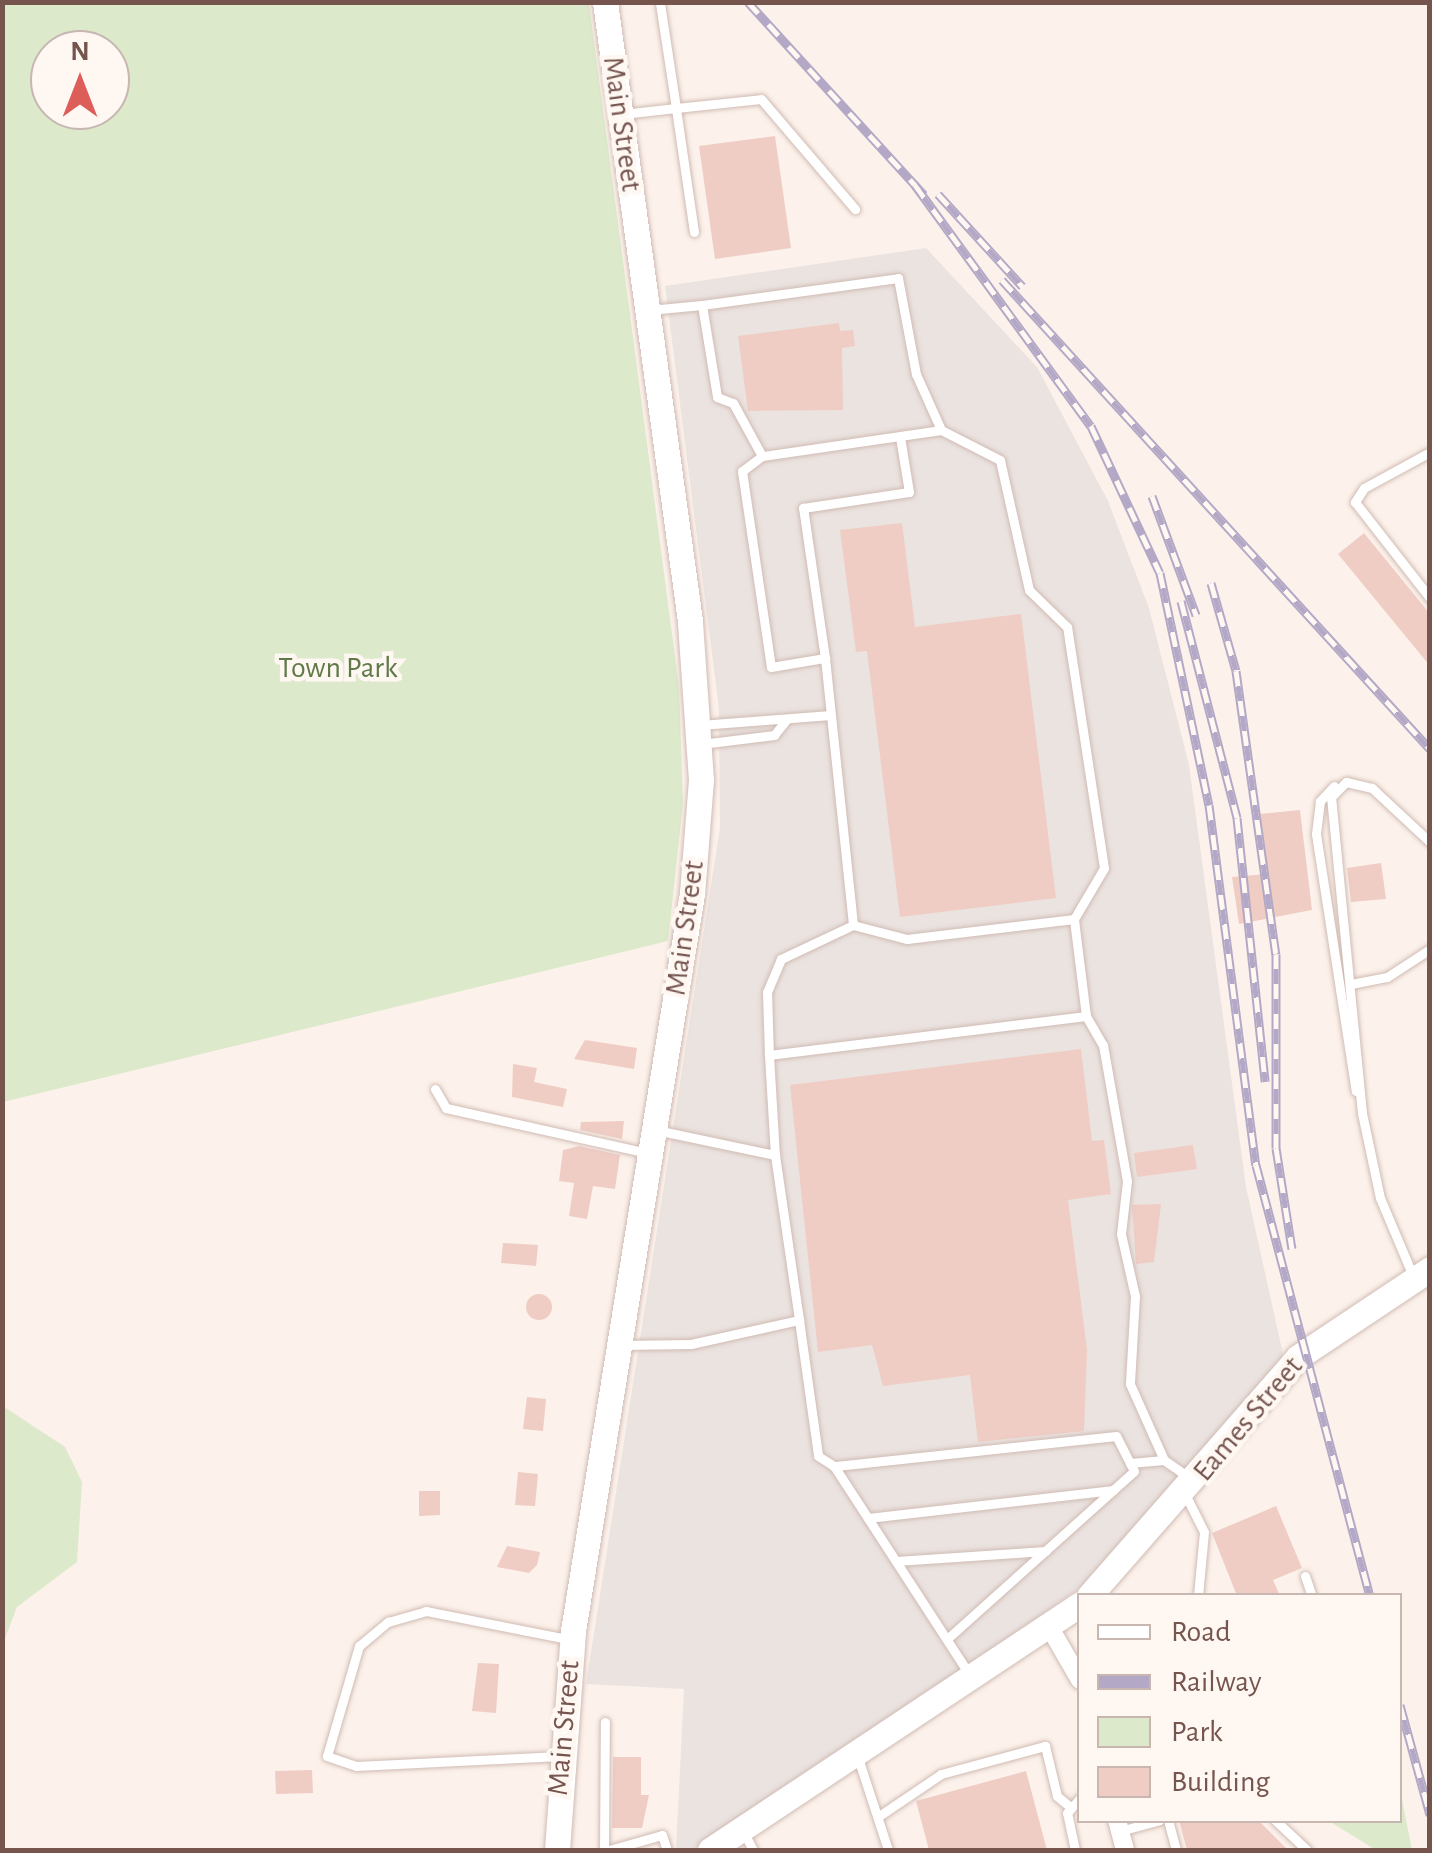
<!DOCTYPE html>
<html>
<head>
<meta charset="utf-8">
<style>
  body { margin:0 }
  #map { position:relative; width:1432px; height:1853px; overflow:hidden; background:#fcf2eb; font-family:"Alegreya Sans",sans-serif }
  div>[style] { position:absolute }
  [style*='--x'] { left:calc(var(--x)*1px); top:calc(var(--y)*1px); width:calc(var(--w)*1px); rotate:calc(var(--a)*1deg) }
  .industrial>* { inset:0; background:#ebe3e0 }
  .green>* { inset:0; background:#dce9ca }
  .building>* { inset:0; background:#efcdc4 }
  .round { border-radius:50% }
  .roads { filter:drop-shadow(0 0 2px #d0bbb3) drop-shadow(0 0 2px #d0bbb3) }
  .service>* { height:9px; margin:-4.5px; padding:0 4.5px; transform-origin:4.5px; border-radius:4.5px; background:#fff }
  .minor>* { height:18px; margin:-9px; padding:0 9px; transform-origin:9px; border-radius:9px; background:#fff }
  .secondary>* { height:25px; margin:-12.5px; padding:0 12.5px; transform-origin:12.5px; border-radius:12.5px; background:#fff }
  .rail>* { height:9px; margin-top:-4.5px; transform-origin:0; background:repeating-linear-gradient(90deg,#fef7f2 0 15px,#b3a9c6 0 30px); box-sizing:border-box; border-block:2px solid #b3a9c6 }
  span { translate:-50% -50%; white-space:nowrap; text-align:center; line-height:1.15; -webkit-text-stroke:9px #fef7f2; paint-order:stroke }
  .street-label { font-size:30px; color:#76554f }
  .park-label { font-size:30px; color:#607a47 }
  .frame { position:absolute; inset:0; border:5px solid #76554f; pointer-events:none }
  .legend { position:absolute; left:1077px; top:1593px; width:325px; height:230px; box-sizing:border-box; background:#fef7f2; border:2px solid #c8b6b1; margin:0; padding:12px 18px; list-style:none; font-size:30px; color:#76554f }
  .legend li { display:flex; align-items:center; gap:20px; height:50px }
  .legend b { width:50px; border:2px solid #c8b6b1 }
  .north { position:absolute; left:30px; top:30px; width:100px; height:100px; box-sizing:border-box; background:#fef7f2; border:2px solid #c8b6b1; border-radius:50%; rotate:0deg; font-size:28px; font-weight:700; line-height:40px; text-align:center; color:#76554f }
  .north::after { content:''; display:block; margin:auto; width:35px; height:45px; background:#dd5d59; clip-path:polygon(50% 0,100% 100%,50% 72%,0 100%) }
</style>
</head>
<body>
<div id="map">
  <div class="industrial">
    <i style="clip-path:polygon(926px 248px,1037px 367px,1108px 501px,1149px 608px,1189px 765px,1246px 1187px,1285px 1363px,1088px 1582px,847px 1753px,692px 1850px,676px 1850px,684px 1689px,586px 1684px,720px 828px,719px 709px,665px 286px)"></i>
  </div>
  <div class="green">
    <i style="clip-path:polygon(evenodd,2px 3px,589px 3px,679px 687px,683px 803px,668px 941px,3px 1102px,2px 3px,110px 50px,110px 110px,50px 110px,50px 50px,110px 50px)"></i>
    <i style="clip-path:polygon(3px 1406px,65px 1447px,82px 1482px,77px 1562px,17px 1607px,3px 1644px)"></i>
    <i style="clip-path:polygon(1400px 1789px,1412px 1850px,1376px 1850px,1329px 1821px,1400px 1820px)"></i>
  </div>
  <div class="building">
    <i style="clip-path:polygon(775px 136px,791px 248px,715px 259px,699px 146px)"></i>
    <i style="clip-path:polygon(839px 323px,840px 331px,853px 330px,855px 346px,842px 348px,843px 410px,748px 411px,738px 336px)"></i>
    <i style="clip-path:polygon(902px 523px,915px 627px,1021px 614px,1056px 898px,900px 917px,867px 651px,856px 652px,840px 530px)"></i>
    <i style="clip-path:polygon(1364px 533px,1430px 614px,1430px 666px,1338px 554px)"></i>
    <i style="clip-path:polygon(1300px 810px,1312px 910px,1239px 924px,1232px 877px,1267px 874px,1260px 814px)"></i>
    <i style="clip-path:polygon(1381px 863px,1386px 899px,1351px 902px,1347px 868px)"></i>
    <i style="clip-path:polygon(585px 1040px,637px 1048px,634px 1069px,574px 1059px)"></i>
    <i style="clip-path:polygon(1081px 1049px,1092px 1141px,1104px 1140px,1111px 1194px,1068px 1200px,1087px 1350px,1084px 1431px,978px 1442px,970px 1375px,883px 1386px,872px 1345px,818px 1352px,790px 1085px)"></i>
    <i style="clip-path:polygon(513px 1064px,537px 1068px,534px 1082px,567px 1089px,563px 1107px,512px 1097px)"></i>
    <i style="clip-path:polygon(624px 1121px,622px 1139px,580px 1130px,581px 1122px)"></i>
    <i style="clip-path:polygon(1193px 1145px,1197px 1169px,1137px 1177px,1134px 1153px)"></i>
    <i style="clip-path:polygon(579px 1146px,620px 1155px,615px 1189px,593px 1186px,587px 1219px,569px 1216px,574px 1183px,559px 1181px,563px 1150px)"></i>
    <i style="clip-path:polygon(1161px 1204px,1154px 1262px,1136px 1264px,1132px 1205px)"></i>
    <i style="clip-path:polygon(503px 1243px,538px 1245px,536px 1266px,501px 1263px)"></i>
    <i class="round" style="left:526px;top:1294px;width:26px;height:26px"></i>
    <i style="clip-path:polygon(527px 1397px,546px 1399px,543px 1431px,523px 1429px)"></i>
    <i style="clip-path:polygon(518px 1472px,538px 1474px,535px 1506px,515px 1505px)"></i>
    <i style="clip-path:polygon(419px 1491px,440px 1491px,440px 1515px,419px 1516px)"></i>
    <i style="clip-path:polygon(1276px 1506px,1302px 1568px,1273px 1580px,1280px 1596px,1237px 1596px,1212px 1533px)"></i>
    <i style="clip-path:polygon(507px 1546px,540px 1552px,537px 1565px,529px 1573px,497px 1567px)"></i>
    <i style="clip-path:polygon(478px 1663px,499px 1664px,496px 1713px,472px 1711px)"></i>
    <i style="clip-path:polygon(613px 1757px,641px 1757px,641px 1795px,649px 1795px,642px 1828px,612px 1828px)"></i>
    <i style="clip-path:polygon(312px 1770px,313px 1793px,276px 1794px,275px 1771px)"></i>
    <i style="clip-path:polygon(1026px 1771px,1047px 1850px,929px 1850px,916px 1801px)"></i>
    <i style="clip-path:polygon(1179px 1820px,1258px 1820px,1288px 1850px,1187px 1850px)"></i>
  </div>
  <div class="roads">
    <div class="service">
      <i style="--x:623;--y:114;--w:53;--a:-6.5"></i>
      <i style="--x:676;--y:108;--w:106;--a:-98.7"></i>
      <i style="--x:694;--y:232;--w:125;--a:-98.3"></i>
      <i style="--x:676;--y:108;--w:85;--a:-6"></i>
      <i style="--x:761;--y:99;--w:145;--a:49.5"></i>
      <i style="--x:702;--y:305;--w:198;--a:-7.8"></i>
      <i style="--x:898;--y:278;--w:98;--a:79.4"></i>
      <i style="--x:916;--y:374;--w:61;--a:65.9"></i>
      <i style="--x:649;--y:310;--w:53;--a:-5.4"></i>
      <i style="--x:702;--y:305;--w:93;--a:80.7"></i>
      <i style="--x:717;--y:397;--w:17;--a:21"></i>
      <i style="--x:733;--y:403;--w:60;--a:61.3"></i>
      <i style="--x:762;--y:456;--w:25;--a:143"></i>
      <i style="--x:742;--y:471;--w:198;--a:81.6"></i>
      <i style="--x:771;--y:667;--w:55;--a:-9.5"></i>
      <i style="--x:825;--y:658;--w:268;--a:84"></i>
      <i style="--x:853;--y:925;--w:80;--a:154.7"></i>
      <i style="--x:781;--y:959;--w:36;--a:113"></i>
      <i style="--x:767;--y:992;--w:63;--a:88.2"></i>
      <i style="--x:769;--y:1055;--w:319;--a:-7"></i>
      <i style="--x:1086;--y:1016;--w:98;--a:-97.1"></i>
      <i style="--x:1074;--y:919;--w:59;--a:-59.5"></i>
      <i style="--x:1104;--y:868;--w:244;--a:-98.7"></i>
      <i style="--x:1067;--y:627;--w:53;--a:-135.8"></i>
      <i style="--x:1029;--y:590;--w:133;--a:-102.6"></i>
      <i style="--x:1000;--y:460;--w:66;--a:-153"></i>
      <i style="--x:941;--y:430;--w:181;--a:171.7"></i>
      <i style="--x:1430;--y:452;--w:75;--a:151.4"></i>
      <i style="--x:1364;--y:488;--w:17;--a:123"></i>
      <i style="--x:1355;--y:502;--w:122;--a:52"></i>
      <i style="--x:825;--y:658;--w:152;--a:-98.3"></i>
      <i style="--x:803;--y:508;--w:107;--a:-8.6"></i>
      <i style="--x:909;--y:492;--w:56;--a:-99.3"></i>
      <i style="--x:700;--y:725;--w:131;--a:-4.4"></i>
      <i style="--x:701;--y:744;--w:74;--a:-7"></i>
      <i style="--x:774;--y:735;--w:19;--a:-51"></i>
      <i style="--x:1334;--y:786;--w:21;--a:133"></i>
      <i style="--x:1320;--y:801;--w:33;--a:97"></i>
      <i style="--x:1316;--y:834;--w:260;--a:81.2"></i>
      <i style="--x:853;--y:925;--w:56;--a:14.5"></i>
      <i style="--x:907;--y:939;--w:168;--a:-6.8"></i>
      <i style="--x:1351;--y:984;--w:37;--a:-11"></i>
      <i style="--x:1387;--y:977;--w:51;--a:-33.1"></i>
      <i style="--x:1086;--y:1016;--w:34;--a:60"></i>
      <i style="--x:1103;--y:1045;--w:138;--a:80"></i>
      <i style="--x:1127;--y:1181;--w:53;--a:96.5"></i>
      <i style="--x:1121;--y:1234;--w:64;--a:77.3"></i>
      <i style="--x:1135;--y:1296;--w:88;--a:93.3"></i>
      <i style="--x:1130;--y:1384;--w:83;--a:65.9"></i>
      <i style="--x:769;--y:1055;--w:100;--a:86.6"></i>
      <i style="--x:435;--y:1089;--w:22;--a:60"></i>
      <i style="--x:446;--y:1108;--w:206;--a:12.6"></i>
      <i style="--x:656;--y:1130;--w:122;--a:11.9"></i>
      <i style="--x:775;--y:1155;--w:167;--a:81.7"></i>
      <i style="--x:1413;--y:1276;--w:85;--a:-112.9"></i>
      <i style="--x:1380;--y:1198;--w:87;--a:-102"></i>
      <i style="--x:1362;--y:1113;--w:318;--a:-95.6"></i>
      <i style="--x:1331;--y:797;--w:21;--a:-45"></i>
      <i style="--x:1346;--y:782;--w:27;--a:13"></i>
      <i style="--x:1372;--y:788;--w:79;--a:43"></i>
      <i style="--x:621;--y:1345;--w:70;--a:-0.8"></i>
      <i style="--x:691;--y:1344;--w:111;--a:-12.5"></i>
      <i style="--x:799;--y:1320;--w:137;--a:82"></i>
      <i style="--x:818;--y:1456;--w:19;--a:32"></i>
      <i style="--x:1130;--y:1463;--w:34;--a:-5"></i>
      <i style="--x:1164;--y:1460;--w:28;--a:35"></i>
      <i style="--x:1185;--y:1494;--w:42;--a:63.4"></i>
      <i style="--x:1204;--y:1532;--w:64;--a:95.4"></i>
      <i style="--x:868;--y:1518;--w:247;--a:-6.5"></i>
      <i style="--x:896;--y:1561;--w:150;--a:-3.8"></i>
      <i style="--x:1305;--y:1576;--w:21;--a:71"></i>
      <i style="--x:947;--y:1639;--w:251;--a:-41.9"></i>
      <i style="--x:1134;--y:1471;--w:39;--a:-117"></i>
      <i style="--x:1116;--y:1436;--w:284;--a:173.9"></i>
      <i style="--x:834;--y:1466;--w:248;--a:57"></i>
      <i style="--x:560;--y:1756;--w:204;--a:177.2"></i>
      <i style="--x:356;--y:1766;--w:31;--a:-161"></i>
      <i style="--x:327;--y:1756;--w:115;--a:-73.8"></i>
      <i style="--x:359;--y:1646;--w:38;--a:-40"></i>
      <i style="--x:388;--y:1622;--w:40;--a:-16"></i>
      <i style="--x:426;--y:1611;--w:144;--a:11.2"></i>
      <i style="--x:858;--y:1758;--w:97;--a:71.9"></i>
      <i style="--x:879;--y:1816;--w:75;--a:-34.1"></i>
      <i style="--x:941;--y:1774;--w:108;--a:-15.1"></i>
      <i style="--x:1045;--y:1746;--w:51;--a:76.5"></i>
      <i style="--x:1057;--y:1796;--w:16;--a:40"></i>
      <i style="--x:1168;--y:1820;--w:31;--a:75"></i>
      <i style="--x:1275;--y:1820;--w:44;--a:43.2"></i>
      <i style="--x:1120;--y:1831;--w:41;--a:-15.4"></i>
      <i style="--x:744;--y:1833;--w:19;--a:62"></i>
      <i style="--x:604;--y:1850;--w:128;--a:-89.6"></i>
      <i style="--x:609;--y:1850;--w:55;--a:-15.8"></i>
      <i style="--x:662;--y:1835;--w:16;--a:72"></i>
      <i style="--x:1075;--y:1850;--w:38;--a:-102"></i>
      <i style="--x:1067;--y:1813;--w:20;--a:-49"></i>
    </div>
    <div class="minor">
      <i style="--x:1050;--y:1628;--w:60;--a:60"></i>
      <i style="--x:1117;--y:1820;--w:31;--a:75"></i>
    </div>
    <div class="secondary">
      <i style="--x:1089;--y:1596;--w:317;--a:-48.8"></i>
      <i style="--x:1298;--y:1357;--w:159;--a:-33.7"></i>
      <i style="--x:557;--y:1850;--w:220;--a:-85.8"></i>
      <i style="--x:573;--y:1631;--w:747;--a:-80.83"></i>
      <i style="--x:692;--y:894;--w:114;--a:-85.5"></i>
      <i style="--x:701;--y:780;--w:159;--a:-94"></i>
      <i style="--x:690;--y:621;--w:625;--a:-97.82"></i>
      <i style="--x:710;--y:1850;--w:444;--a:-33.6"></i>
    </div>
  </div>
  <div class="rail">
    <i style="--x:748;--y:2;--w:261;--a:47.6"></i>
    <i style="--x:915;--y:185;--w:298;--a:53.9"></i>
    <i style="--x:1091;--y:426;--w:162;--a:64.9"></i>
    <i style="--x:1160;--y:573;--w:237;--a:78.1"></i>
    <i style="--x:1209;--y:805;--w:363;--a:82.6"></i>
    <i style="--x:1256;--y:1165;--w:446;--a:75.2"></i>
    <i style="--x:938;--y:194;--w:125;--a:47.6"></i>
    <i style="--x:1002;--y:280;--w:635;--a:47.62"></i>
    <i style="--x:1152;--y:496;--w:127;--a:69.7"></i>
    <i style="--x:1211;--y:583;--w:91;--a:74.1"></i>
    <i style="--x:1236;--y:671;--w:286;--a:82"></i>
    <i style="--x:1276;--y:954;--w:194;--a:90"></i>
    <i style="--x:1276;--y:1148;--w:102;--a:81"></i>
    <i style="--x:1181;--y:601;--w:224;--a:75.5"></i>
    <i style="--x:1237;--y:818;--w:265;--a:83.9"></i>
    <i style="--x:1400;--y:1705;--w:114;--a:74.7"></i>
  </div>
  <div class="street-label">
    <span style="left:622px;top:124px;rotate:82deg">Main Street</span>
    <span style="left:685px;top:928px;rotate:-82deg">Main Street</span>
    <span style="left:1248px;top:1419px;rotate:-50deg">Eames Street</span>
    <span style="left:564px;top:1728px;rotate:-85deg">Main Street</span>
  </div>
  <div class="park-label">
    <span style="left:338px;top:668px">Town Park</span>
  </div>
  <div class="frame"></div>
  <ul class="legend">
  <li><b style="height:12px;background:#fff"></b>Road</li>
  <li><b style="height:12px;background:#b3a9c6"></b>Railway</li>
  <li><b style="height:28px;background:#dce9ca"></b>Park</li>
  <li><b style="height:28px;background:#efcdc4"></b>Building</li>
  </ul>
  <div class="north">N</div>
</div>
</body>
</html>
